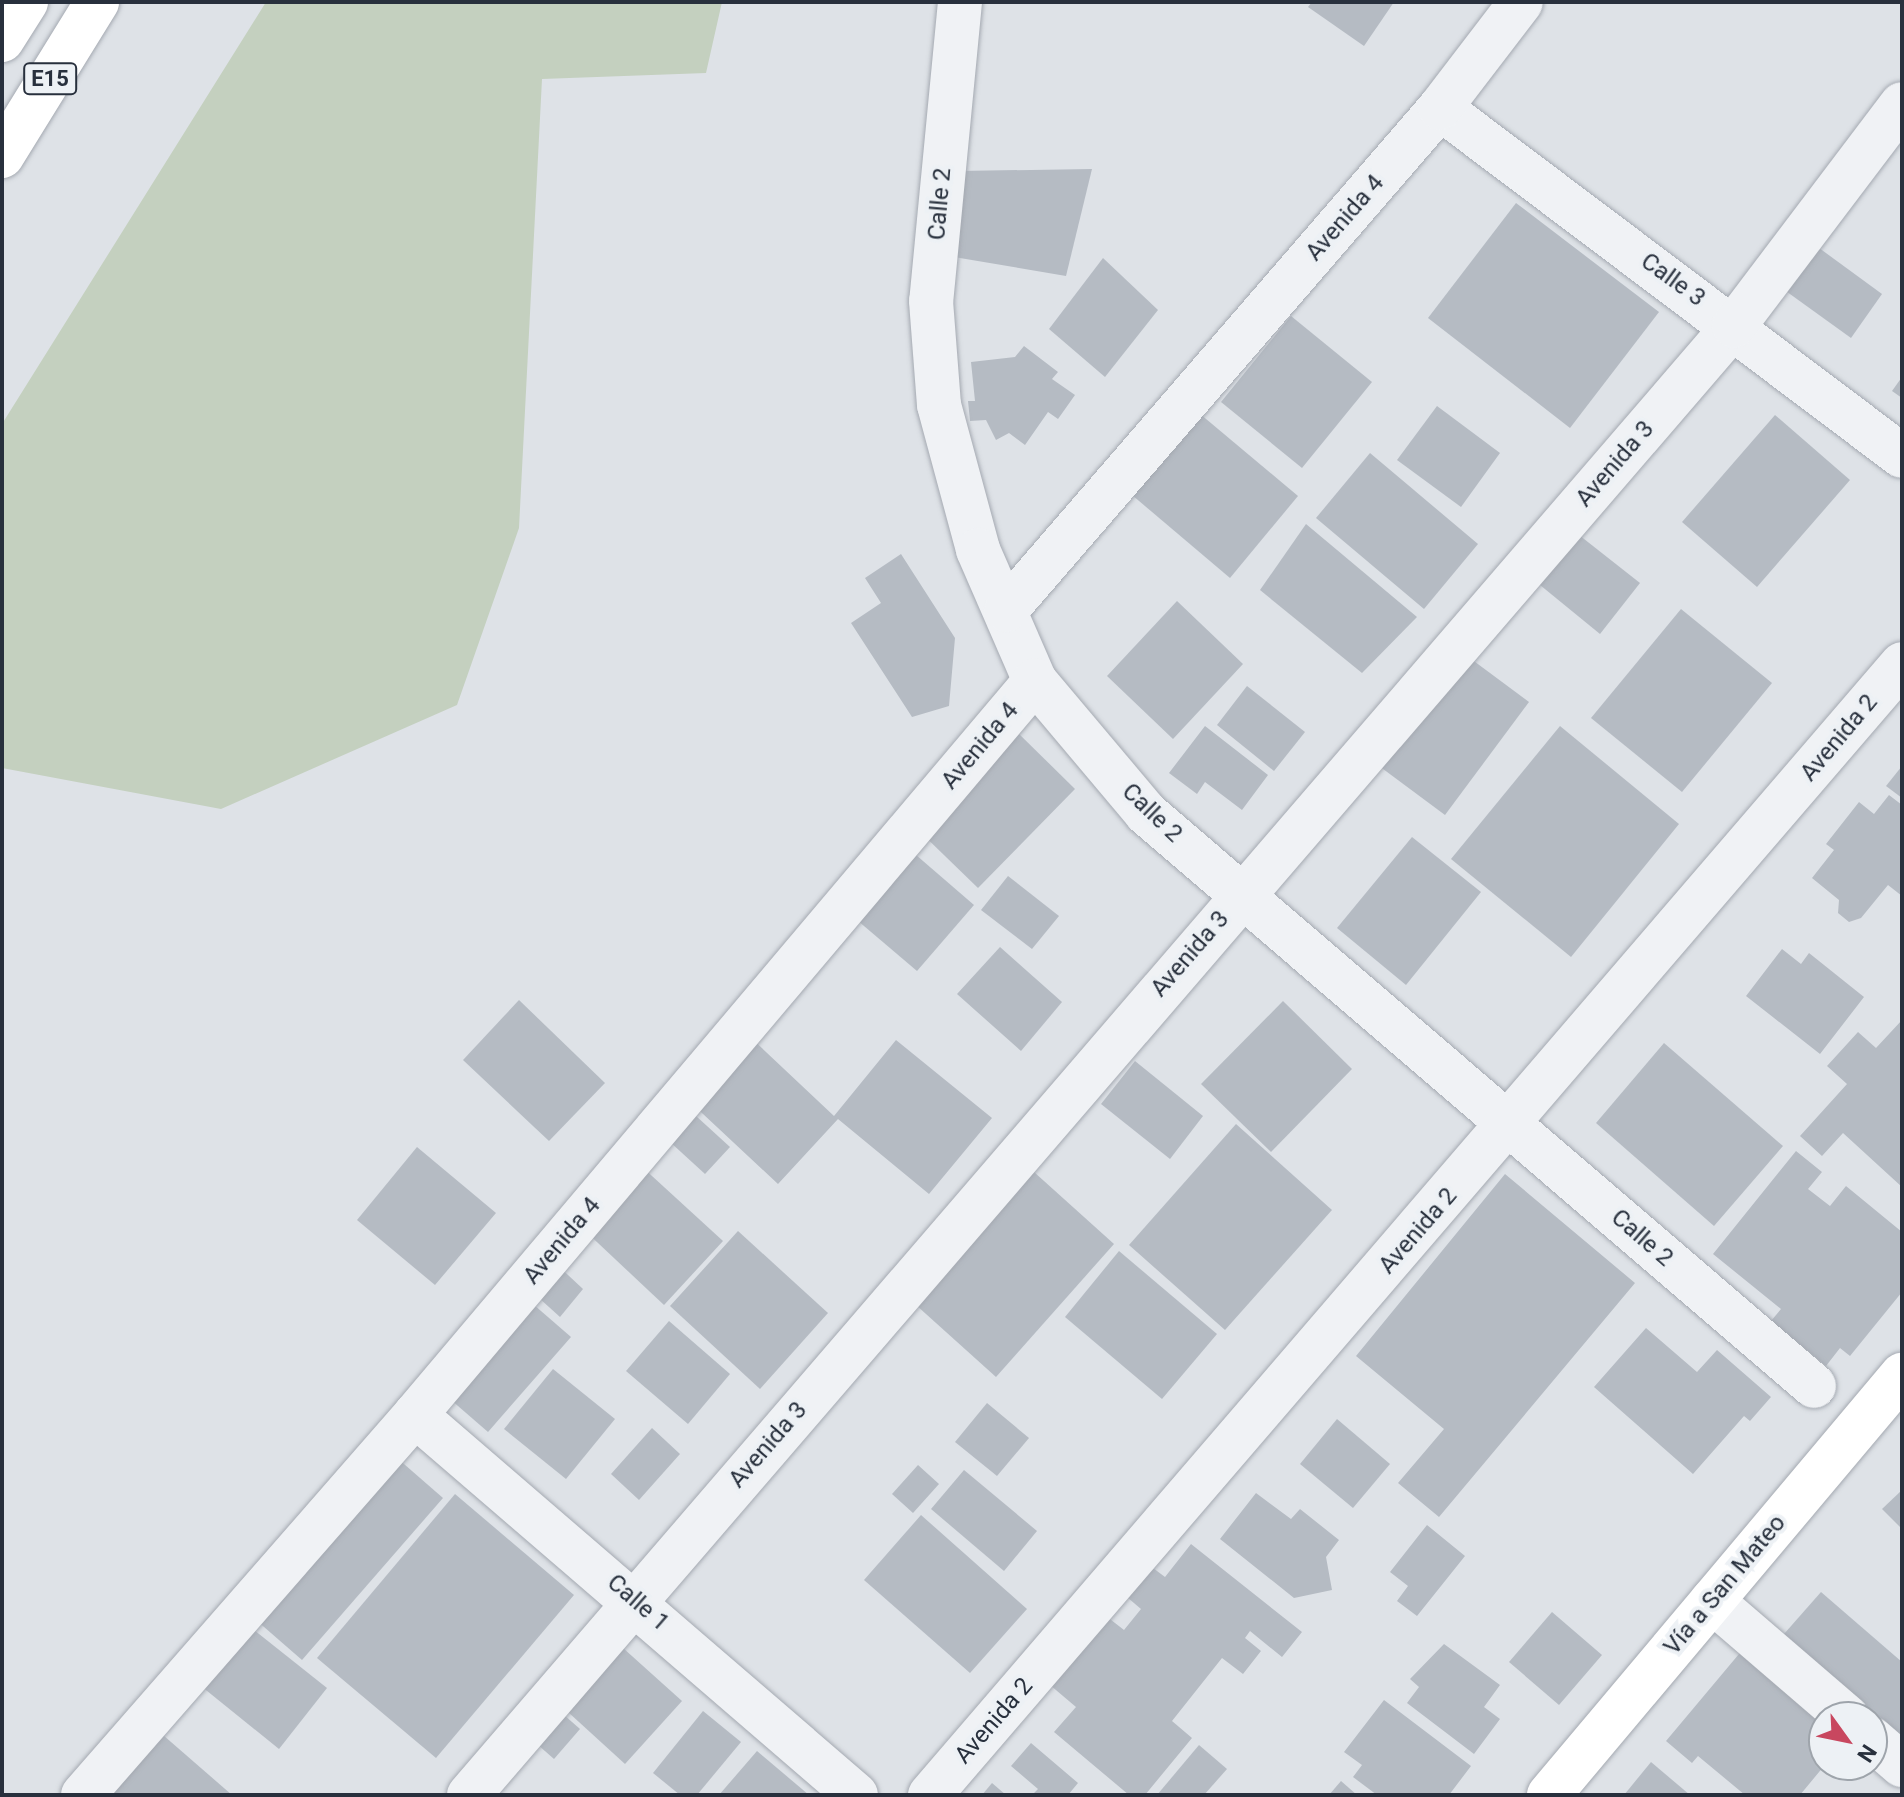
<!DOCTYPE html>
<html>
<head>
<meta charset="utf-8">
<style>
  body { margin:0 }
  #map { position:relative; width:1904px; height:1797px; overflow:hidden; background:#dee2e7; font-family:Roboto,sans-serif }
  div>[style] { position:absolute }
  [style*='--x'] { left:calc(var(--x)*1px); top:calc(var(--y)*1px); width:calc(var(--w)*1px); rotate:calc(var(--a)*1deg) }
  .green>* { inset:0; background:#c4d0bf }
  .building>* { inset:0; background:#b5bbc3 }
  .roads { filter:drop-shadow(0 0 2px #a4a9b1) drop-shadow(0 0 2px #a4a9b1) }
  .minor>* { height:44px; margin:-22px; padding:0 22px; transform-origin:22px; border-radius:22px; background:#f0f2f5 }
  .major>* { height:44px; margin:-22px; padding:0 22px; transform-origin:22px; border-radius:22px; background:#fff }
  .highway>* { height:44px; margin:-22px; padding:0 22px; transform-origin:22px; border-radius:22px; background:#fff }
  span { translate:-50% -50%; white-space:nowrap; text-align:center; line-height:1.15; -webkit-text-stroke:8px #edf1f5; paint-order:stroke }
  .shield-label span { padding:2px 6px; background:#edf1f5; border:2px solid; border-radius:6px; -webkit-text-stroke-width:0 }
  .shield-label { font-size:22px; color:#28303d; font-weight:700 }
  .street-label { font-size:24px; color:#28303d }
  .frame { position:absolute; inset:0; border:4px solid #28303d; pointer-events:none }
  .north { position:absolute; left:1808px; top:1701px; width:80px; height:80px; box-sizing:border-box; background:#edf1f5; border:2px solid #9ea4ab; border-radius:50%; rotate:123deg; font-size:22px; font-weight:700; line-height:32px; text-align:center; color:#28303d }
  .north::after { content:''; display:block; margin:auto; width:28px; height:36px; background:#c8475f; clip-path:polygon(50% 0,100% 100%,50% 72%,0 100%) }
</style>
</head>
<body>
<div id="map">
  <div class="green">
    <i style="clip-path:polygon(266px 2px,722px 2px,706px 73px,542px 79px,519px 528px,457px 705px,221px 809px,2px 768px,2px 424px)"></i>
  </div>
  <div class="building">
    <i style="clip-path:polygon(1312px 2px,1394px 2px,1364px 46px,1308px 7px)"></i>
    <i style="clip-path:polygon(1092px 169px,1066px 276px,942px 255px,958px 171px)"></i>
    <i style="clip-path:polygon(1516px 203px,1659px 312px,1570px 428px,1428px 318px)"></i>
    <i style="clip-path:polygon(1815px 245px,1882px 294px,1851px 338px,1783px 289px)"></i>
    <i style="clip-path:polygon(1103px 258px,1158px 310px,1105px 377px,1049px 329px)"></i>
    <i style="clip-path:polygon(1291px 316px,1372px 382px,1302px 468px,1221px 402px)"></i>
    <i style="clip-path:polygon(1024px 346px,1058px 372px,1052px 379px,1075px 395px,1058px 419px,1048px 412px,1025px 445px,1009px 433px,996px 440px,986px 420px,970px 421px,968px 401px,975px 401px,971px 362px,1015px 357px)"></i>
    <i style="clip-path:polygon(1902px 377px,1902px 398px,1892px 391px)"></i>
    <i style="clip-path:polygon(1187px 403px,1298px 496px,1230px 578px,1119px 484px)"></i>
    <i style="clip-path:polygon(1437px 406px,1500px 453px,1461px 507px,1397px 460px)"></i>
    <i style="clip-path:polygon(1775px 415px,1850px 480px,1757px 587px,1682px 522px)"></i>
    <i style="clip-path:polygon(1370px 453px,1478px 544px,1424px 609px,1316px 518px)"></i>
    <i style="clip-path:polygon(1306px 524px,1417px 617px,1362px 673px,1260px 590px)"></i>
    <i style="clip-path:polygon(1579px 535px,1640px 583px,1600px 634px,1540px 585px)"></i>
    <i style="clip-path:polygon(901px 554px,955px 638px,949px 706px,912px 717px,851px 623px,881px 603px,865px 578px)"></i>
    <i style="clip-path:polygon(1177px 601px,1243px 664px,1173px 739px,1107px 676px)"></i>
    <i style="clip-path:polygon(1681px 609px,1772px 683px,1682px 792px,1591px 718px)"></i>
    <i style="clip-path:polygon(1459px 650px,1529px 702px,1445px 815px,1375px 763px)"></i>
    <i style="clip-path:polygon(1247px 686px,1305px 732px,1274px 771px,1217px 725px)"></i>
    <i style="clip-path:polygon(1010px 725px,1075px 789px,978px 888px,913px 825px)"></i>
    <i style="clip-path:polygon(1205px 726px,1268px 775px,1242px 810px,1205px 782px,1197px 794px,1169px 773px)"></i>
    <i style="clip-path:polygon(1560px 726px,1679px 824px,1571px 957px,1451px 859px)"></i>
    <i style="clip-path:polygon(1902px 766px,1902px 798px,1886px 786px)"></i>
    <i style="clip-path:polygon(1889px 795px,1902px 805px,1902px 896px,1888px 885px,1861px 918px,1849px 922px,1838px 913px,1839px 900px,1812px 878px,1834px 850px,1826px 844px,1859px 802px,1874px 814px)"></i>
    <i style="clip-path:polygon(1412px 837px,1481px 892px,1406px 985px,1337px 928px)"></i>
    <i style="clip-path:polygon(901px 842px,974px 905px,917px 971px,844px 909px)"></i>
    <i style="clip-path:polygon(1008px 876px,1059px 916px,1032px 949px,981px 910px)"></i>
    <i style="clip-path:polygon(1000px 947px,1062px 1002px,1021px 1051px,957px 994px)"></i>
    <i style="clip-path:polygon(1782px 949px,1801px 964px,1809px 953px,1864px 997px,1820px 1054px,1746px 996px)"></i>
    <i style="clip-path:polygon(519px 1000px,605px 1083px,549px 1141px,463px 1060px)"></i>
    <i style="clip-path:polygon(1283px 1001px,1352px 1069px,1271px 1152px,1201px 1084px)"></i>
    <i style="clip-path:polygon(1902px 1020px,1902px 1187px,1843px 1133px,1822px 1156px,1800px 1136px,1847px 1084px,1827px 1066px,1858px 1032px,1876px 1048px)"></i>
    <i style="clip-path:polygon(747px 1034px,834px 1116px,896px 1040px,992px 1118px,929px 1194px,838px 1119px,778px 1184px,687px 1099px)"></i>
    <i style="clip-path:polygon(1664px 1043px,1783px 1146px,1714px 1226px,1596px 1123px)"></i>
    <i style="clip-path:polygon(1135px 1061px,1203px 1116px,1170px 1159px,1101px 1104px)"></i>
    <i style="clip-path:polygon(684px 1105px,730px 1147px,705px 1174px,658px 1131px)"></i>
    <i style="clip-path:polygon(1236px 1124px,1332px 1210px,1225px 1330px,1129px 1245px)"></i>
    <i style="clip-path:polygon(417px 1147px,496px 1213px,435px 1285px,357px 1220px)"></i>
    <i style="clip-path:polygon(1796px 1151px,1822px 1172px,1808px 1189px,1830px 1206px,1846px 1186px,1902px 1232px,1902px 1292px,1850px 1356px,1840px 1348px,1826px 1366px,1771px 1321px,1781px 1309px,1713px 1254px)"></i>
    <i style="clip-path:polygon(1024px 1163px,1114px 1244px,996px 1377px,906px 1296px)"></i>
    <i style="clip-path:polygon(640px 1165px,723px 1241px,664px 1305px,582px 1228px)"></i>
    <i style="clip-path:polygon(1505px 1174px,1635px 1283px,1439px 1517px,1398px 1483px,1444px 1429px,1356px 1356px)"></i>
    <i style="clip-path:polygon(738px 1231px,828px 1313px,760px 1389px,670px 1306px)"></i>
    <i style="clip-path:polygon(1119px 1251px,1217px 1334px,1162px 1399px,1065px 1317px)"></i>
    <i style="clip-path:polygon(553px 1261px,583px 1289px,560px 1317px,529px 1289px)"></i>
    <i style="clip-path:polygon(526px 1298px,571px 1337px,488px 1432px,443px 1393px)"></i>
    <i style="clip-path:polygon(669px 1321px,730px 1374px,688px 1424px,626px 1371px)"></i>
    <i style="clip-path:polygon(1646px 1328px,1697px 1372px,1717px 1350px,1771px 1397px,1750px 1421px,1744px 1416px,1693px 1474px,1594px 1387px)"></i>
    <i style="clip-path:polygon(553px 1369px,615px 1419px,566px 1479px,504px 1429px)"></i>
    <i style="clip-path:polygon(987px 1403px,1029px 1438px,997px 1476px,955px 1442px)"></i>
    <i style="clip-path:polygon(1337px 1419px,1390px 1464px,1353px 1508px,1300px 1464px)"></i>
    <i style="clip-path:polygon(652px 1428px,680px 1454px,639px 1500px,611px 1474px)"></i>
    <i style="clip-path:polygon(381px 1444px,443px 1498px,302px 1660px,240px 1606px)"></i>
    <i style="clip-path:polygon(918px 1465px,939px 1484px,913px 1513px,892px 1494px)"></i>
    <i style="clip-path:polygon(964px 1470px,1037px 1531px,1004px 1571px,931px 1509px)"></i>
    <i style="clip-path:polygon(1902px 1490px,1902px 1529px,1882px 1509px)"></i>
    <i style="clip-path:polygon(1256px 1493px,1291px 1519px,1300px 1509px,1339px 1540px,1326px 1557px,1332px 1590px,1294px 1598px,1220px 1539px)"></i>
    <i style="clip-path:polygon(455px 1494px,574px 1595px,436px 1758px,317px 1658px)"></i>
    <i style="clip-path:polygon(921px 1515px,1027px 1609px,970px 1673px,864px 1580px)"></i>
    <i style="clip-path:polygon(1427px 1525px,1465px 1556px,1417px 1616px,1397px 1601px,1408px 1586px,1390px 1572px)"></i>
    <i style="clip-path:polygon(1191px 1544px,1302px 1632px,1282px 1657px,1250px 1631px,1245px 1638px,1261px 1651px,1243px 1674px,1222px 1658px,1172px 1721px,1192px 1738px,1145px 1795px,1129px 1795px,1054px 1732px,1076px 1707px,1050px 1685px,1106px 1616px,1124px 1630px,1141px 1609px,1121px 1592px,1145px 1562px,1165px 1577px)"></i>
    <i style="clip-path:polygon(1821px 1592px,1902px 1662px,1902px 1736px,1784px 1634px)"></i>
    <i style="clip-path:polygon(1552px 1612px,1602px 1655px,1559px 1705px,1509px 1662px)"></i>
    <i style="clip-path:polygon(244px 1622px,327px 1688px,279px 1749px,196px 1682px)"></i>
    <i style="clip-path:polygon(613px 1639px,682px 1701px,625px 1764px,557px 1702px)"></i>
    <i style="clip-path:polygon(1444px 1644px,1500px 1685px,1484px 1707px,1500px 1719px,1474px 1754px,1407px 1703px,1419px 1687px,1410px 1679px)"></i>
    <i style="clip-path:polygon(1744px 1648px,1824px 1715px,1824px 1766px,1800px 1795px,1745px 1795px,1698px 1756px,1692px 1763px,1666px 1741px)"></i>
    <i style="clip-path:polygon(547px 1700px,580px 1729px,554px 1759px,521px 1730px)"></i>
    <i style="clip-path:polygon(1384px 1700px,1471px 1766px,1449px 1795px,1377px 1795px,1353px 1777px,1362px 1765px,1344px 1752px)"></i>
    <i style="clip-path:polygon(703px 1711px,741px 1742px,697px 1795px,680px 1795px,653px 1773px)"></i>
    <i style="clip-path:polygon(148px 1722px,232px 1795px,103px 1795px)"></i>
    <i style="clip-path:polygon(1031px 1743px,1078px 1783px,1068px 1795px,1032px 1795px,1038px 1789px,1011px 1766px)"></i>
    <i style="clip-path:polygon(1199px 1745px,1227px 1769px,1204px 1795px,1157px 1795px)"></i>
    <i style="clip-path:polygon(757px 1751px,809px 1795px,719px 1795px)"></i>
    <i style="clip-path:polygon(1651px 1762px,1690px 1795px,1624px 1795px)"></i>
    <i style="clip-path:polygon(1830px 1765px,1850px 1765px,1841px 1775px)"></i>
    <i style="clip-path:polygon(1341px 1781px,1357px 1795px,1329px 1795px)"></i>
    <i style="clip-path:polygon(992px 1783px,1006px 1795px,982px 1795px)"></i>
  </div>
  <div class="roads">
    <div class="minor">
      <i style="--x:960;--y:2;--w:300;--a:95.5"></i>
      <i style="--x:931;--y:301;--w:104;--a:85.6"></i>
      <i style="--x:939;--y:405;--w:150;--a:74.9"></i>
      <i style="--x:978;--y:550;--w:143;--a:66.5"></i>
      <i style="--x:1035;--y:681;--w:172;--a:49.9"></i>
      <i style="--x:1146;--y:813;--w:880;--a:40.62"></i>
      <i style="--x:1440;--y:108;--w:578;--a:36.99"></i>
      <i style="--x:1006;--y:610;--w:664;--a:-49.16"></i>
      <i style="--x:1440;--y:108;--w:133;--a:-52.6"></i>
      <i style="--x:415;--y:1415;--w:582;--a:40.75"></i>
      <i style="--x:1712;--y:1601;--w:178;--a:40.7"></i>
      <i style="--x:1872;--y:1739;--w:40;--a:41"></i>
      <i style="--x:83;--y:1795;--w:505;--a:-48.86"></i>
      <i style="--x:415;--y:1415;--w:961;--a:-49.81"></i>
      <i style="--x:469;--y:1795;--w:1939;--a:-49.27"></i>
      <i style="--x:1734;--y:326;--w:278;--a:-52.9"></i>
      <i style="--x:930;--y:1795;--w:1491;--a:-49.32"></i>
    </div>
    <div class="major">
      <i style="--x:1549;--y:1795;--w:549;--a:-49.95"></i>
    </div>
    <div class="highway">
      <i style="--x:2;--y:40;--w:45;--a:-57.7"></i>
      <i style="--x:2;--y:156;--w:181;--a:-58.3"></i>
    </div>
  </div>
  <div class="shield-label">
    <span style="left:50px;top:79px">E15</span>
  </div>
  <div class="street-label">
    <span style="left:940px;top:204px;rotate:-85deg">Calle 2</span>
    <span style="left:1345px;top:218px;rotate:-49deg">Avenida 4</span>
    <span style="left:1673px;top:280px;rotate:36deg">Calle 3</span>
    <span style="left:1615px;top:464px;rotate:-49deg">Avenida 3</span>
    <span style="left:1839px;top:738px;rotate:-50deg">Avenida 2</span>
    <span style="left:980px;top:746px;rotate:-50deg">Avenida 4</span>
    <span style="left:1152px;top:813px;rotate:44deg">Calle 2</span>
    <span style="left:1190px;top:954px;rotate:-49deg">Avenida 3</span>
    <span style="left:1418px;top:1231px;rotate:-49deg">Avenida 2</span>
    <span style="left:1642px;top:1238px;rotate:41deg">Calle 2</span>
    <span style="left:562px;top:1241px;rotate:-50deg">Avenida 4</span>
    <span style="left:768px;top:1445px;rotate:-49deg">Avenida 3</span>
    <span style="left:1725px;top:1585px;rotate:-50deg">Vía a San Mateo</span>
    <span style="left:638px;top:1603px;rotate:41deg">Calle 1</span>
    <span style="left:994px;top:1721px;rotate:-49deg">Avenida 2</span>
  </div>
  <div class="frame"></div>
  <div class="north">N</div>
</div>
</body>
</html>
